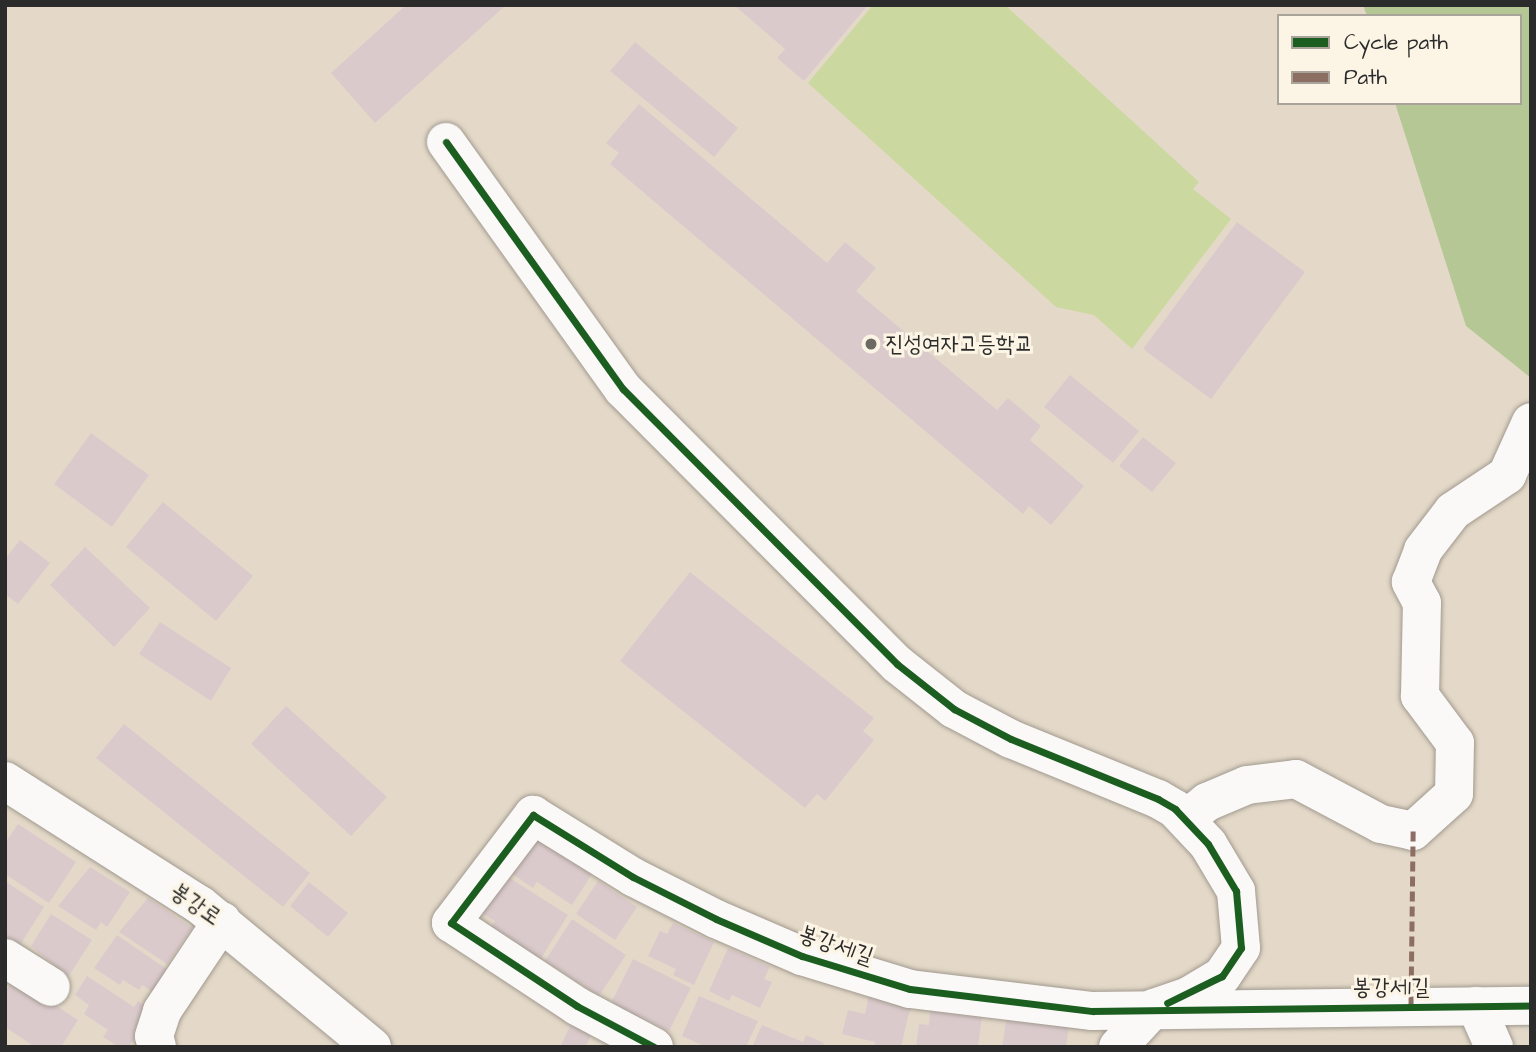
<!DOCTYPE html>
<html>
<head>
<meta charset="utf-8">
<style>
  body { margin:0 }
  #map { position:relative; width:1536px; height:1052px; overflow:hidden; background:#e4d9c8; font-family:"Architects Daughter","Poor Story",sans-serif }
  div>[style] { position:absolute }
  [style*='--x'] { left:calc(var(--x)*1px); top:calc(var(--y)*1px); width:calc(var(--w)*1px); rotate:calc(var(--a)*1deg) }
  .green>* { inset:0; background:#cbd89f }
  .forest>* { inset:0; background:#b6c796 }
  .building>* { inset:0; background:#dbcacc }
  .roads { filter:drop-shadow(0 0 2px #a19a90) drop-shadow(0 0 2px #a19a90) }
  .minor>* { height:38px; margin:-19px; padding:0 19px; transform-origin:19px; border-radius:19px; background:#fbf9f7 }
  .quiet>* { height:5px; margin-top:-2.5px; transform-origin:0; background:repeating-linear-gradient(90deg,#8d6e63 0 10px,transparent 0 15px) }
  .cycleway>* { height:7px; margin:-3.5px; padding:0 3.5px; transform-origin:3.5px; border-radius:3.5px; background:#1b5e20 }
  .dots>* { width:19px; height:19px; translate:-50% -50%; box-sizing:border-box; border:4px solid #fcf5e5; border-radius:50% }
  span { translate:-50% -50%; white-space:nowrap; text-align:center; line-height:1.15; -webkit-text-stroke:6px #fcf5e5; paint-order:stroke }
  .poi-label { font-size:23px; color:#2b2b2b }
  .left { translate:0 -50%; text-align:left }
  .street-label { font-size:23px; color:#2b2b2b }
  .frame { position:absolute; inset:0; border:7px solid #2b2b2b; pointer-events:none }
  .legend { position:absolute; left:1277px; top:14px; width:245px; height:91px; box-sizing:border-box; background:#fcf5e5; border:2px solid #a8a49b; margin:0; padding:9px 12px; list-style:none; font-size:21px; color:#2b2b2b }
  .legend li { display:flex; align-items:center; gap:14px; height:35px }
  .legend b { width:35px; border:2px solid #a8a49b }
</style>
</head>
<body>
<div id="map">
  <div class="green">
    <i style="clip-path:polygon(873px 5px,1005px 5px,1199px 182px,1193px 189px,1231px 219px,1132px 349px,1094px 315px,1056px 307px,808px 83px)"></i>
  </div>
  <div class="forest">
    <i style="clip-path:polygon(1363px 5px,1531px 5px,1531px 378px,1466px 326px,1395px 103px,1520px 103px,1520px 16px,1367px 16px)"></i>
  </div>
  <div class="building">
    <i style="clip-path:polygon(406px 5px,506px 5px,375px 123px,331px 73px)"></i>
    <i style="clip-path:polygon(734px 5px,868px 5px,804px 81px,777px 58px,785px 49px)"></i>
    <i style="clip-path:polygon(635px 42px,738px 128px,714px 157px,610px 71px)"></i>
    <i style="clip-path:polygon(639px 104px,827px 263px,845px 242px,876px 268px,856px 291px,997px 410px,1008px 398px,1041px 426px,1030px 440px,1084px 486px,1051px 525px,1029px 506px,1023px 514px,610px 164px,619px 153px,606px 143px)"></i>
    <i style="clip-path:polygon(1237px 222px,1305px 272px,1211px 399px,1143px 349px)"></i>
    <i style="clip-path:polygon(1070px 375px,1139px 431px,1113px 463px,1044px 407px)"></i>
    <i style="clip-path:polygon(91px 433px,149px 475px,112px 527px,54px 484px)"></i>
    <i style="clip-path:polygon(1143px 437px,1176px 463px,1152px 492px,1119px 466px)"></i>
    <i style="clip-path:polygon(163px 502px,253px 576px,216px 621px,126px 547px)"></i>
    <i style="clip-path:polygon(20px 540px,50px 563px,18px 604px,5px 594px,5px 559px)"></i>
    <i style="clip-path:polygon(85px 547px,150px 608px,114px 647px,50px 585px)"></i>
    <i style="clip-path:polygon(690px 572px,874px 718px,863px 731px,874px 740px,825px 801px,817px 794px,805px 808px,620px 661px)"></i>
    <i style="clip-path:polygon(160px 622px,231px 668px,211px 701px,139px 654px)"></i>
    <i style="clip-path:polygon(286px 706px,387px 797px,351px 836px,251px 744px)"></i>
    <i style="clip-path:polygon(124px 724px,310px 873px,283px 907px,96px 758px)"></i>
    <i style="clip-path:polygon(18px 824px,76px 862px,49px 903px,5px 874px,5px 843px)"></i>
    <i style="clip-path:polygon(532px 834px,592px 874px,572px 905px,537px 882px,533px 888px,508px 871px)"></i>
    <i style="clip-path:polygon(90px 867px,130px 892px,107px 927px,101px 922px,96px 930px,58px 906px)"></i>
    <i style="clip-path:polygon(505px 875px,568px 915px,538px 963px,491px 927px,495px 921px,482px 913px)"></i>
    <i style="clip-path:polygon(5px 881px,44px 907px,15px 953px,5px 946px)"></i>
    <i style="clip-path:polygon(598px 881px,637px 907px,615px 940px,576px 914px)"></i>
    <i style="clip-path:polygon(309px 882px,348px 913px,328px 937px,290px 906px)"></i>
    <i style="clip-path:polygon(148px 898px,192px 928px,167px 964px,119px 932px)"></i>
    <i style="clip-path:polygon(51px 914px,92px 940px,68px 977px,31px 946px)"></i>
    <i style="clip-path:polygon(572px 919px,626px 955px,599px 996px,545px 961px)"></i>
    <i style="clip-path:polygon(673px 923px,714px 942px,694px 985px,673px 975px,676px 969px,648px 956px,660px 931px,667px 934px)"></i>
    <i style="clip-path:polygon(117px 935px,168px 970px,153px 992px,142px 985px,139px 990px,123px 980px,120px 985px,94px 968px)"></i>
    <i style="clip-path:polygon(728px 948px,770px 967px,764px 979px,772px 982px,760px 1008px,732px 995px,729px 1001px,709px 991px)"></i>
    <i style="clip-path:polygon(633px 959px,691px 988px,669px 1031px,643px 1018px,638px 1027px,607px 1011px)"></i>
    <i style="clip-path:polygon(87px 976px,134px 1007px,138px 1001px,157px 1014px,128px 1047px,119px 1047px,103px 1037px,108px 1030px,84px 1014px,89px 1005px,75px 995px)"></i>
    <i style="clip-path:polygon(14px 978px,78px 1020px,61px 1047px,35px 1047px,5px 1027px,5px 992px)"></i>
    <i style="clip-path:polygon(869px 995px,911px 1005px,901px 1047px,874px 1047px,875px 1042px,842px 1034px,848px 1010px,865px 1014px)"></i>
    <i style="clip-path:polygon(699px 996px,758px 1021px,746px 1047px,706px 1047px,682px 1036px)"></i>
    <i style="clip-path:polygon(931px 1003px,983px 1009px,978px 1047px,916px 1047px,919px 1024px,929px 1025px)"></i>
    <i style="clip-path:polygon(1008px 1010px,1070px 1018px,1066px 1047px,1002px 1047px)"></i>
    <i style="clip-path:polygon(573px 1020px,593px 1031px,585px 1047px,560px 1047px)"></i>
    <i style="clip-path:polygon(762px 1025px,803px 1042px,806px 1035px,824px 1043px,822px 1047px,752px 1047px)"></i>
  </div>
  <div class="roads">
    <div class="minor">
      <i style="--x:446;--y:142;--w:304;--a:54.4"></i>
      <i style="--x:623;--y:389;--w:388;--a:45.1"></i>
      <i style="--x:897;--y:664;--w:73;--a:38.3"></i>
      <i style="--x:954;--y:709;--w:64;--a:27.8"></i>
      <i style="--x:1011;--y:739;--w:159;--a:22.2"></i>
      <i style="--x:1158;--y:799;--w:20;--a:30"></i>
      <i style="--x:1175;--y:809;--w:48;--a:46.7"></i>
      <i style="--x:1208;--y:844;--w:55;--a:59.2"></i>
      <i style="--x:1236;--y:891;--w:57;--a:85"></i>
      <i style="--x:1241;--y:948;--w:34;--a:124"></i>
      <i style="--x:1222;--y:976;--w:39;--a:149"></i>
      <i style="--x:1189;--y:996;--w:37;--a:161"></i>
      <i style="--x:1154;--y:1008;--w:53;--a:132.7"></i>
      <i style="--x:5;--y:781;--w:231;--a:32.5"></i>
      <i style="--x:200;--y:905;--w:223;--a:39.5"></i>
      <i style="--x:1186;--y:819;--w:27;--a:-39"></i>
      <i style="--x:1207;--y:802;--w:43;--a:-23"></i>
      <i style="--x:1247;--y:785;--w:49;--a:-7"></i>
      <i style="--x:1296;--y:779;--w:96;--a:27.9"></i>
      <i style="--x:1381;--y:824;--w:33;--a:12"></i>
      <i style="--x:1413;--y:831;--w:55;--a:-42.1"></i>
      <i style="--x:1454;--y:794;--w:51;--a:-88.9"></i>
      <i style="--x:1455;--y:743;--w:59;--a:-126.7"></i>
      <i style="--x:1420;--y:696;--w:93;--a:-88.8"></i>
      <i style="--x:1422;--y:603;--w:24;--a:-118"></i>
      <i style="--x:1411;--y:582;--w:34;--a:-69"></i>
      <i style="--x:1423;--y:550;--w:49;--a:-52.4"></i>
      <i style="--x:1453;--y:511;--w:65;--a:-33.7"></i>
      <i style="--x:1507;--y:475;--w:58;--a:-65.6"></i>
      <i style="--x:5;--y:958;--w:54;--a:32.2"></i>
      <i style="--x:1476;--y:1006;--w:45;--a:66.3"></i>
      <i style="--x:157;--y:1047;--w:11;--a:-105"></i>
      <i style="--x:154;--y:1036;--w:26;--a:-72"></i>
      <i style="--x:162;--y:1011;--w:108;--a:-56.3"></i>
      <i style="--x:654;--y:1047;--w:87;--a:-152"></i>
      <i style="--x:577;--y:1006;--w:151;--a:-146.6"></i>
      <i style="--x:451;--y:923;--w:136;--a:-52.8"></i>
      <i style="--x:533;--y:815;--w:118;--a:31.8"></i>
      <i style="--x:633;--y:877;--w:93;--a:26.8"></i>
      <i style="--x:716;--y:919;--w:94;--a:23.3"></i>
      <i style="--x:802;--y:956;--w:113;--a:17"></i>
      <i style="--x:910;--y:989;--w:184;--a:6.9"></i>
      <i style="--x:1093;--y:1011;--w:438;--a:-0.7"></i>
    </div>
  </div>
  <div class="quiet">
    <i style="--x:1411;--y:1006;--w:175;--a:-89.3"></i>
  </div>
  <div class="cycleway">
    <i style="--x:446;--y:142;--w:304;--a:54.4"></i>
    <i style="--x:623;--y:389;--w:388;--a:45.1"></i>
    <i style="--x:897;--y:664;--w:73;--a:38.3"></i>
    <i style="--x:954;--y:709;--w:64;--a:27.8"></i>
    <i style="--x:1011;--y:739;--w:159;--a:22.2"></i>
    <i style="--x:1158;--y:799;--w:20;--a:30"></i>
    <i style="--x:1175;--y:809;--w:48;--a:46.7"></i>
    <i style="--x:1208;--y:844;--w:55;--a:59.2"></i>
    <i style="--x:1236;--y:891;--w:57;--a:85"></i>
    <i style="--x:1241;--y:948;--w:34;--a:124"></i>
    <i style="--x:1222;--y:976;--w:61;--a:153.9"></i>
    <i style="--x:654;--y:1047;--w:87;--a:-152"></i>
    <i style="--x:577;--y:1006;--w:151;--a:-146.6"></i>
    <i style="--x:451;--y:923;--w:136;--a:-52.8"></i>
    <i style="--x:533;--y:815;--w:118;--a:31.8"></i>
    <i style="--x:633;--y:877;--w:93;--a:26.8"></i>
    <i style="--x:716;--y:919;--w:94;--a:23.3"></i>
    <i style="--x:802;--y:956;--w:113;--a:17"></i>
    <i style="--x:910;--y:989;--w:184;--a:6.9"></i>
    <i style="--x:1093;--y:1011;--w:438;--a:-0.7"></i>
  </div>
  <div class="dots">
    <i style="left:871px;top:344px;background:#6c6862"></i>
  </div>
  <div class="poi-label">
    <span class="left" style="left:885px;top:344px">진성여자고등학교</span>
  </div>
  <div class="street-label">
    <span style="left:196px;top:904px;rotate:35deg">봉강로</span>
    <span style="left:836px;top:945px;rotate:19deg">봉강서1길</span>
    <span style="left:1391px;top:987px">봉강서1길</span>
  </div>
  <div class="frame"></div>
  <ul class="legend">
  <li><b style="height:9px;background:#1b5e20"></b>Cycle path</li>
  <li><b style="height:9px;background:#8d6e63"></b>Path</li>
  </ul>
</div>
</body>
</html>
